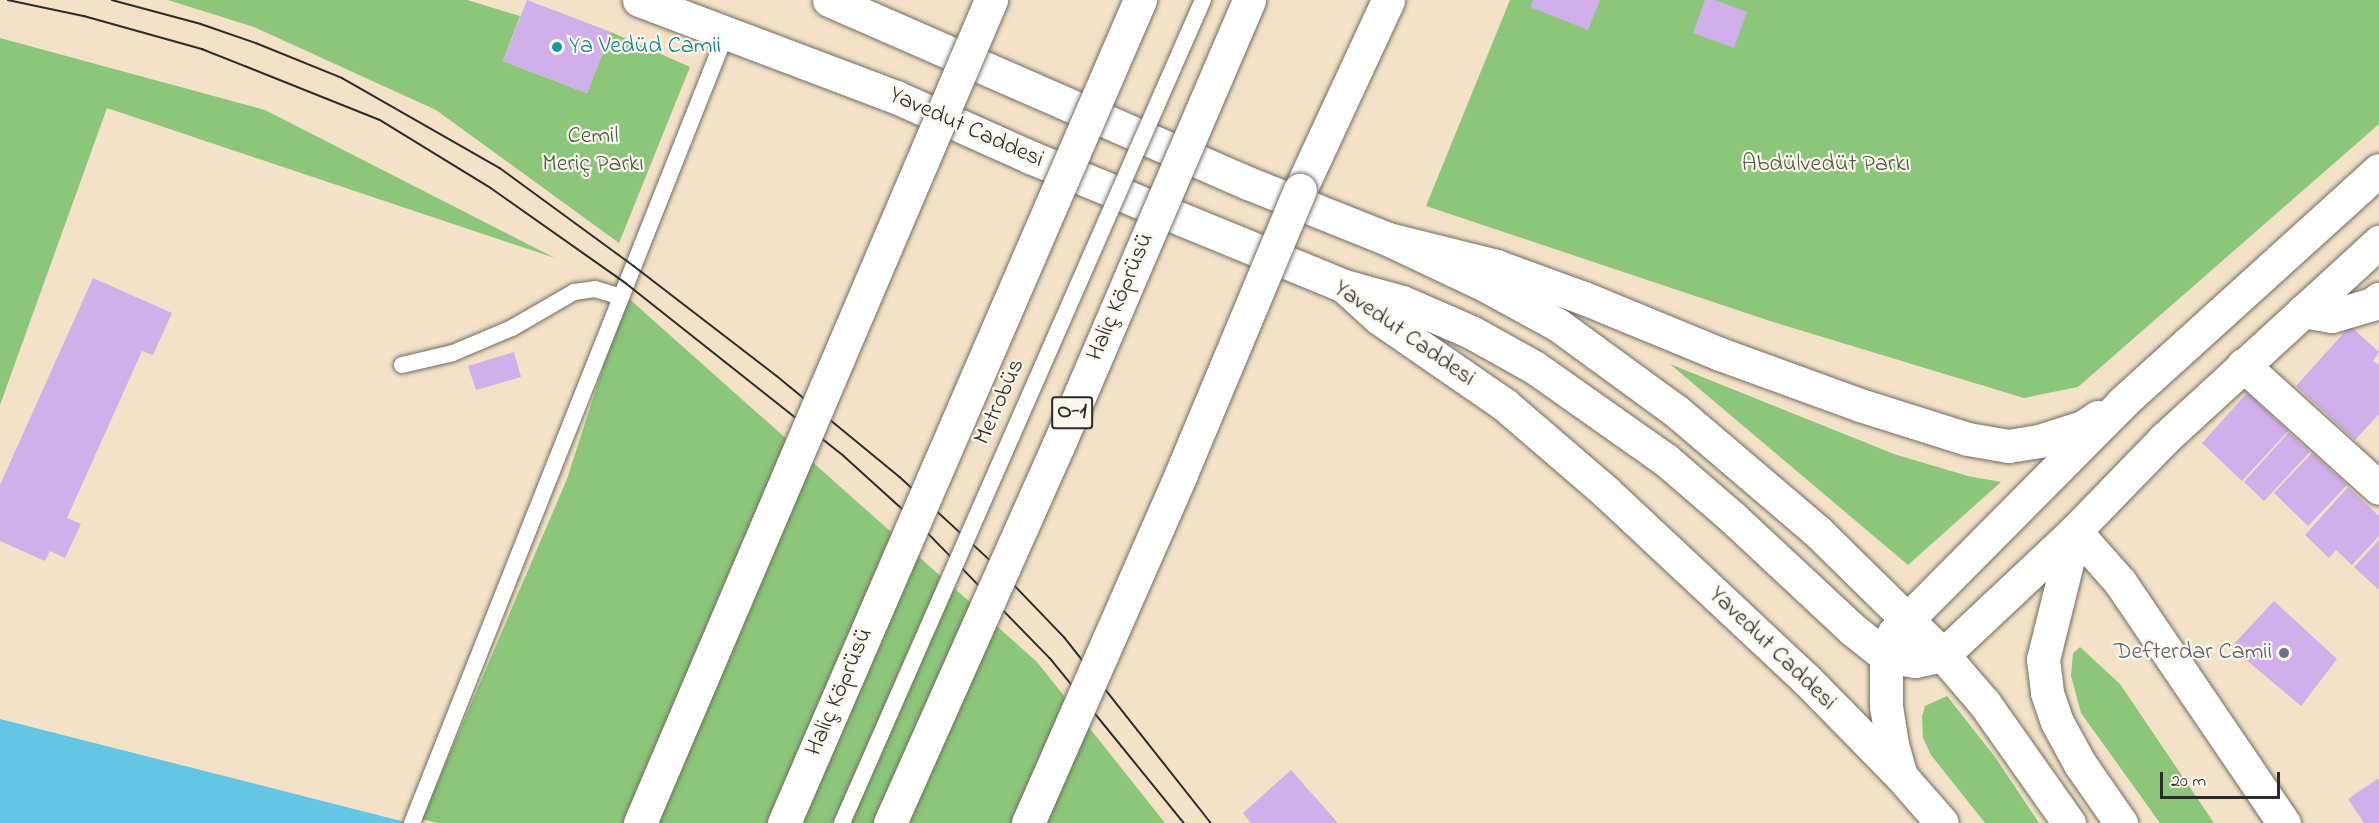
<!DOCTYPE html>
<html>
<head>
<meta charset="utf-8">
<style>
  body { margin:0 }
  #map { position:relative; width:2379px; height:823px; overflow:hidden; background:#f3e2c7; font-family:"Indie Flower",sans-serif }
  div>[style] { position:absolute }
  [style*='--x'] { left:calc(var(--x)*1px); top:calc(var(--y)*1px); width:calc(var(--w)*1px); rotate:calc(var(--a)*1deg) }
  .green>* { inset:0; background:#8bc67a }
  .water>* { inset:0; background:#64c6e2 }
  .building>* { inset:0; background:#d1afeb }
  .roads { filter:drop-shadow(0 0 2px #716b62) drop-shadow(0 0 2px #716b62) }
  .service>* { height:16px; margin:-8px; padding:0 8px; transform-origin:8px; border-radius:8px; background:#fff }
  .minor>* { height:33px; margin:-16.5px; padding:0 16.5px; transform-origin:16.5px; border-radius:16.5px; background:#fff }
  .primary>* { height:33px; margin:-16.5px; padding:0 16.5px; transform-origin:16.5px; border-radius:16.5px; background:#fff }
  .trunk>* { height:33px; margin:-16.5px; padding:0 16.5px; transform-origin:16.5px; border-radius:16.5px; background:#fff }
  .tram>* { height:1.5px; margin:-0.75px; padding:0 0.75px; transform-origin:0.75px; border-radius:0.75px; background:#2b2b2b }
  .bridges { filter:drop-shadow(0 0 2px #716b62) drop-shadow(0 0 2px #716b62) }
  .service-bridge>* { height:16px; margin:-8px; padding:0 8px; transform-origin:8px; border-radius:8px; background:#fff }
  .trunk-bridge>* { height:33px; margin:-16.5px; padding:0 16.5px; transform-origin:16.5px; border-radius:16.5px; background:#fff }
  .dots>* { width:16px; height:16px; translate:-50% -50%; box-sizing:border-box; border:3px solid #fbf7ec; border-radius:50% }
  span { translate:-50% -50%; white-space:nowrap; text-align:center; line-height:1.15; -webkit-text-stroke:4.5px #fbf7ec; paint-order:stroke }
  .shield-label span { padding:2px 4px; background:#fbf7ec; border:2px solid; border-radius:4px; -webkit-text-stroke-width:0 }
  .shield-label { font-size:22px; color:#2b2b2b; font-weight:700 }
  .culture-label { font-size:24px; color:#0d838f }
  .left { translate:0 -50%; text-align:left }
  .street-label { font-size:24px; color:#2b2b2b }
  .park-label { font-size:24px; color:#485a43 }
  .worship-label { font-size:24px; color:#5b616d }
  .right { translate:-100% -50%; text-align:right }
  .scale { position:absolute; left:2160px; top:772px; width:120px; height:27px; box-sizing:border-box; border:3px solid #2b2b2b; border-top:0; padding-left:8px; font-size:18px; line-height:21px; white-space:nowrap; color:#2b2b2b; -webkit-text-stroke:4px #fbf7ec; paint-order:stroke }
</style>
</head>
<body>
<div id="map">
  <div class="green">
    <i style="clip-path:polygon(168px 0,467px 0,520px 16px,503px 61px,587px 93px,611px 32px,690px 67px,619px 243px,436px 110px,254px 27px)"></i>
    <i style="clip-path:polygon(1510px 0,2379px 0,2379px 124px,2078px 387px,2024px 398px,1770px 321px,1426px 206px)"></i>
    <i style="clip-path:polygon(0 38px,265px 110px,555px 258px,107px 108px,0 405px)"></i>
    <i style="clip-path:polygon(626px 296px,1037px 662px,1165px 823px,438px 823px,422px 819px,567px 479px)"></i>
    <i style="clip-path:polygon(1670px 364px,1894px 454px,1968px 476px,2001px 482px,1908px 565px)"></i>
    <i style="clip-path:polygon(2080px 647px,2120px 684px,2214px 823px,2160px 823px,2081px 713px,2071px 676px,2073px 653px)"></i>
    <i style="clip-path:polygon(1947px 696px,1995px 757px,2039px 823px,1985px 823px,1931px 755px,1923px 738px,1922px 717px,1925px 706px)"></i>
  </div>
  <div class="water">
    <i style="clip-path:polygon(0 719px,409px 823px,0 823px)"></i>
  </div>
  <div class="building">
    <i style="clip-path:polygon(527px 0,611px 32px,587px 93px,503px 61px)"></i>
    <i style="clip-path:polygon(1533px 0,1600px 0,1588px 30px,1530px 7px)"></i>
    <i style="clip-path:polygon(1705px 0,1715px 0,1747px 12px,1734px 48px,1693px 33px)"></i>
    <i style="clip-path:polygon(93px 278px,172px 313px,153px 355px,142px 351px,67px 518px,81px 524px,65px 558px,50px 551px,45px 561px,0 541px,0 485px)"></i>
    <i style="clip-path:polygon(2350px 326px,2379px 352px,2373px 361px,2379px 365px,2379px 414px,2355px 440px,2296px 386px)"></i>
    <i style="clip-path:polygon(514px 352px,521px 377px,476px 390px,468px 366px)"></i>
    <i style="clip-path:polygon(2247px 393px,2288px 431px,2242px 481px,2202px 443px)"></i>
    <i style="clip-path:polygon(2289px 432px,2310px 452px,2264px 501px,2244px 482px)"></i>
    <i style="clip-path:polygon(2312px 453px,2347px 485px,2308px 526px,2274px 493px)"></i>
    <i style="clip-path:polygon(2348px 487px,2379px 516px,2379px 536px,2352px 565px,2336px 550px,2329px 558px,2305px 535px)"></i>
    <i style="clip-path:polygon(2379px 540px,2379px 590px,2354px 567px)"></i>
    <i style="clip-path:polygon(2274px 601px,2337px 659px,2301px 706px,2231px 647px)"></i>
    <i style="clip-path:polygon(1291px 770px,1338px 823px,1251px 823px,1243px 813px)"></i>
    <i style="clip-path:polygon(2379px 778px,2379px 823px,2364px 823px,2348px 799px)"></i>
  </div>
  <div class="roads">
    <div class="service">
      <i style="--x:402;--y:365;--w:52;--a:-13.2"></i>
      <i style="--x:453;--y:353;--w:64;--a:-23"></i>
      <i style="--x:512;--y:328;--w:72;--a:-30.1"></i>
      <i style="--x:574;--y:292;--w:21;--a:-8"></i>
      <i style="--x:595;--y:289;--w:27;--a:17"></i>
      <i style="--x:412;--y:823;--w:852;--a:-68.31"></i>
    </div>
    <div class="minor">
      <i style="--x:2303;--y:311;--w:29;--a:10"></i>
      <i style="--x:2332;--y:316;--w:42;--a:-16.7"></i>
      <i style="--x:2372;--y:304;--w:9;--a:-36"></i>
      <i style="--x:2243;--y:365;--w:183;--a:42.1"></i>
      <i style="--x:2075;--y:531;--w:68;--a:48.6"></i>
      <i style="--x:2120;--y:582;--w:292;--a:55.8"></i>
    </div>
    <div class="primary">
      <i style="--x:639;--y:0;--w:275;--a:20.7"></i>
      <i style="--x:896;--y:97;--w:147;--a:24.1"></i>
      <i style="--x:1030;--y:157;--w:339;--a:22.3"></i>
      <i style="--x:1344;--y:286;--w:47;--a:42.4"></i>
      <i style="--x:1379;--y:318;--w:153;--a:34.6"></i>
      <i style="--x:1505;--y:405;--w:133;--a:40.7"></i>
      <i style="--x:1606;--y:492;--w:274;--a:43.1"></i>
      <i style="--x:1806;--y:679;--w:136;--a:45.6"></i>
      <i style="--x:1901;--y:776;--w:62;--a:48.9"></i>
      <i style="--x:829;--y:0;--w:457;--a:23.6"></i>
      <i style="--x:1248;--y:183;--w:151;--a:21.8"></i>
      <i style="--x:1388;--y:239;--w:107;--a:25.4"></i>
      <i style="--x:1485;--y:285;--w:83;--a:28.7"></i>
      <i style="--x:1558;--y:325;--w:146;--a:36.1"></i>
      <i style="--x:1676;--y:411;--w:185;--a:40.4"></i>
      <i style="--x:1817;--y:531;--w:177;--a:44.5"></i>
      <i style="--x:1943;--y:655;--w:65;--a:49.4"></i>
      <i style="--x:1985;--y:704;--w:146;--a:54.8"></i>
    </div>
    <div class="trunk">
      <i style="--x:1300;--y:190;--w:209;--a:-65.1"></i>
      <i style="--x:1388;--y:239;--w:111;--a:14"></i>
      <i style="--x:1496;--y:266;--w:94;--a:20"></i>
      <i style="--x:1584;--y:298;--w:147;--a:22.4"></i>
      <i style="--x:1720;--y:354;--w:149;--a:20"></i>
      <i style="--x:1860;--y:405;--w:113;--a:17.5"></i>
      <i style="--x:1968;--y:439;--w:41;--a:9.9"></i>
      <i style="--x:2008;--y:446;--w:31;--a:-9"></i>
      <i style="--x:2039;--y:441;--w:46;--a:-17.7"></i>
      <i style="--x:2083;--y:427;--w:18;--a:-34"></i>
      <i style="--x:1344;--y:286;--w:60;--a:15.4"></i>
      <i style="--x:1402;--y:302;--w:75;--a:23.5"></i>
      <i style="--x:1471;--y:332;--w:72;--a:29.1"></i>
      <i style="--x:1534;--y:367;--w:161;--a:35.2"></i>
      <i style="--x:1666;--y:460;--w:87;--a:40.8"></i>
      <i style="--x:1732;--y:517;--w:164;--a:43"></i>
      <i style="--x:1852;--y:629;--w:43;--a:38.5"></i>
      <i style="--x:1886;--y:656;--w:29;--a:10"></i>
      <i style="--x:1915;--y:661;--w:29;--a:-12"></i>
      <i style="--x:1943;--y:655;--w:181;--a:-43.2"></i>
      <i style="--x:2075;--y:531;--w:128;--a:-45.9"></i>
      <i style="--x:2164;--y:439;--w:292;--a:-42.5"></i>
      <i style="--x:2075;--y:531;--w:132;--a:104"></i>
      <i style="--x:2043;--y:659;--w:34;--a:83"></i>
      <i style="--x:2047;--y:693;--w:31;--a:71"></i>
      <i style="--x:2057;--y:722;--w:48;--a:61.3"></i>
      <i style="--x:2080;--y:764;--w:72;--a:55.2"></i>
      <i style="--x:1901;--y:776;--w:33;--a:-106"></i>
      <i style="--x:1892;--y:744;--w:38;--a:-99"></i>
      <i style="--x:1886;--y:706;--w:50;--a:-90"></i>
      <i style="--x:1886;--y:656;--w:24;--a:-71"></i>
      <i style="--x:1894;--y:633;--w:325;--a:-45.2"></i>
      <i style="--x:2123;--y:402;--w:345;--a:-42.2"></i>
    </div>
  </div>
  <div class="tram">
    <i style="--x:8;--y:0;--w:78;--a:11.9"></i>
    <i style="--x:84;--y:16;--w:123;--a:15.6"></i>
    <i style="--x:202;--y:49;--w:46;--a:21.6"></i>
    <i style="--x:245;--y:66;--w:145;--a:21.8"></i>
    <i style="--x:380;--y:120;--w:130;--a:31.5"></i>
    <i style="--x:491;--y:188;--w:166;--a:35.2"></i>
    <i style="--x:627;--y:284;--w:277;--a:38.4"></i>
    <i style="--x:844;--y:456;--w:103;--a:42.2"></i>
    <i style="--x:920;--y:525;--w:186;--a:45.7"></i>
    <i style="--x:1050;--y:658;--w:213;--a:50.9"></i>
    <i style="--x:112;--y:0;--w:92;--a:15.1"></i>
    <i style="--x:201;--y:24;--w:58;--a:19.1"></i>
    <i style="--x:256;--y:43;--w:93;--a:22.1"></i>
    <i style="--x:342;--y:78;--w:182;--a:29.7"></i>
    <i style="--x:500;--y:168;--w:166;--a:36.2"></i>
    <i style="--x:634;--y:266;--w:180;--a:37.6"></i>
    <i style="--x:777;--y:376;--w:159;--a:39.4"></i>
    <i style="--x:900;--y:477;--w:124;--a:42.7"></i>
    <i style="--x:991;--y:561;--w:107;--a:46.1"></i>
    <i style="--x:1065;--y:638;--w:236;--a:51.7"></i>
  </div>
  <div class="bridges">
    <div class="service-bridge">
      <i style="--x:842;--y:823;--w:899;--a:-66.32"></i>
    </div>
    <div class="trunk-bridge">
      <i style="--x:640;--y:823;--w:895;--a:-66.9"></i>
      <i style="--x:784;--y:823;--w:897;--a:-66.61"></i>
      <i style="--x:890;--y:823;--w:413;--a:-66"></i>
      <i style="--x:1058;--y:446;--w:485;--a:-66.8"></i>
      <i style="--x:1028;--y:823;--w:381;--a:-66.3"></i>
      <i style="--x:1181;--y:474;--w:308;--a:-67.3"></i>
    </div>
  </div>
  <div class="dots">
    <i style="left:557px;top:47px;background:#0f9aa8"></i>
    <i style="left:2284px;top:653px;background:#6b7280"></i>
  </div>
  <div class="shield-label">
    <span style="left:1072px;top:413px">O-1</span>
  </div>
  <div class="culture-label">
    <span class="left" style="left:569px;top:47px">Ya Vedüd Camii</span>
  </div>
  <div class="street-label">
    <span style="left:966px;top:128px;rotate:24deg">Yavedut Caddesi</span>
    <span style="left:1121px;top:297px;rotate:-67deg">Haliç Köprüsü</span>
    <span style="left:1404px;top:334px;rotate:35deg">Yavedut Caddesi</span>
    <span style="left:1000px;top:402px;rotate:-66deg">Metrobüs</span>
    <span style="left:1772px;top:649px;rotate:44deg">Yavedut Caddesi</span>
    <span style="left:840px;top:692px;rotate:-67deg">Haliç Köprüsü</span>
  </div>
  <div class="park-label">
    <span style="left:593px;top:151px">Cemil<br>Meriç Parkı</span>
    <span style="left:1826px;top:165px">Abdülvedüt Parkı</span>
  </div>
  <div class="worship-label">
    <span class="right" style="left:2272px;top:653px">Defterdar Camii</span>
  </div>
  <div class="scale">20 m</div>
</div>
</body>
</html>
